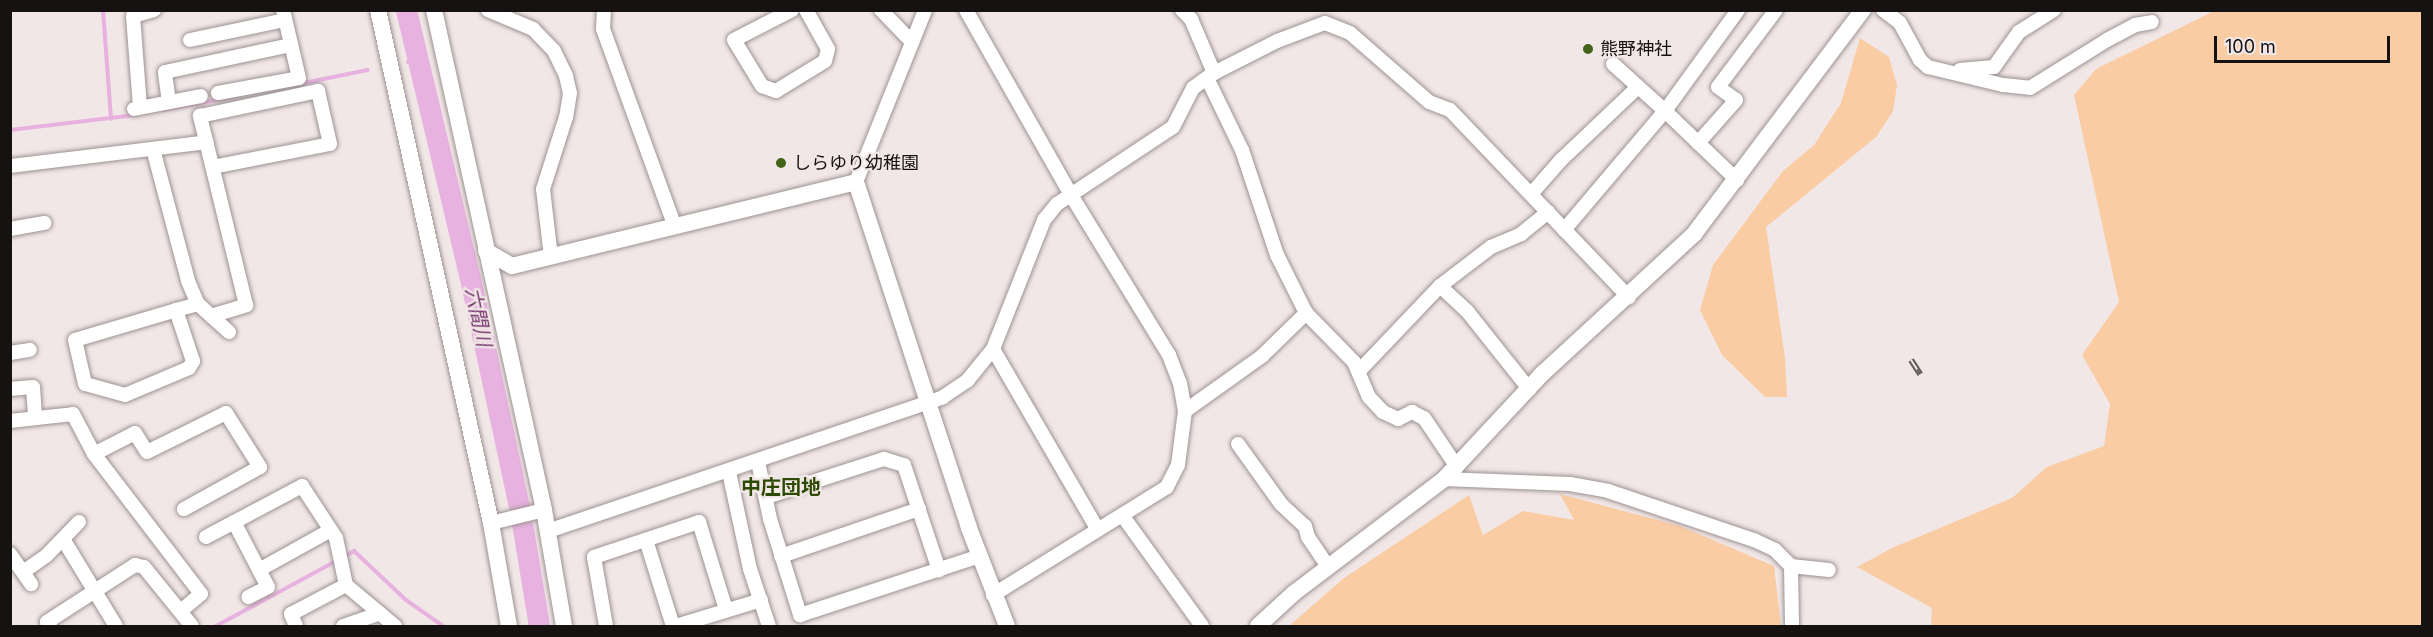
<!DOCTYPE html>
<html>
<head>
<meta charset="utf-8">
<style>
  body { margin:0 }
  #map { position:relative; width:2433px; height:637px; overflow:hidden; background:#f2e7e7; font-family:Inter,"Noto Sans JP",sans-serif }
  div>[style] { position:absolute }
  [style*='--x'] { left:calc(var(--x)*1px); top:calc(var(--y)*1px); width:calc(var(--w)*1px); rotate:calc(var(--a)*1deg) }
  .green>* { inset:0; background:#f9cca4 }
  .stream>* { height:4px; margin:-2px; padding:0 2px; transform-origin:2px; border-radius:2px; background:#e7b2df }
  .river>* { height:21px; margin:-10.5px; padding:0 10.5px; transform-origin:10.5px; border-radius:10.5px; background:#e7b2df }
  .roads { filter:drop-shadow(0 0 2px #9d9292) drop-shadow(0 0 2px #9d9292) }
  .minor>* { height:14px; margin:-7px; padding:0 7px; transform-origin:7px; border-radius:7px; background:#fff }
  .tertiary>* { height:16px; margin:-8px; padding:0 8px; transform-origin:8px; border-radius:8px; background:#fff }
  .rail>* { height:6px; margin-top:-3px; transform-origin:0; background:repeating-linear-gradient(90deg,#f2e7e7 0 11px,#635d5d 0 22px); box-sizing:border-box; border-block:2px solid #635d5d }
  .dots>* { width:16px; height:16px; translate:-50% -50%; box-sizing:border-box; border:3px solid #f2e7e7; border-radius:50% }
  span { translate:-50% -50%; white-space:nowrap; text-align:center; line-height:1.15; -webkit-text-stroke:4.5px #f2e7e7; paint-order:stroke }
  .poi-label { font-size:18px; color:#161212 }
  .left { translate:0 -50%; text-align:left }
  .water-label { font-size:20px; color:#74356c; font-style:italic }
  .neighbourhood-label { font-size:20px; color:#2d4a02; font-weight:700 }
  .frame { position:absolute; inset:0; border:12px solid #161212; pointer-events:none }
  .scale { position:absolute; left:2214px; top:36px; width:176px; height:27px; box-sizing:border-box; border:3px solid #161212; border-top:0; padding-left:8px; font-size:18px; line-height:21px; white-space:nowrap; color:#161212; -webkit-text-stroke:4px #f2e7e7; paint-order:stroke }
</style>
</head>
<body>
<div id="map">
  <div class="green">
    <i style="clip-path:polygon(2214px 11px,2422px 11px,2422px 626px,1931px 626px,1932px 608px,1857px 567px,1894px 547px,2012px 498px,2047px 467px,2104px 446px,2110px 404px,2082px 355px,2119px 302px,2074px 95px,2096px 69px)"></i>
    <i style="clip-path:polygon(1860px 38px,1889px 57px,1897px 85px,1893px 111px,1876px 137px,1766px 227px,1785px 358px,1787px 397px,1765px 397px,1722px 355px,1700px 310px,1713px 265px,1783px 171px,1814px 145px,1841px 103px)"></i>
    <i style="clip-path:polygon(1560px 494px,1680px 526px,1774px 566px,1781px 626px,1289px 626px,1344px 578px,1469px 495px,1483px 535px,1523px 511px,1574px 520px)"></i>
  </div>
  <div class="stream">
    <i style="--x:103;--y:10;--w:109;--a:85.8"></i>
    <i style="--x:408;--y:62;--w:10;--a:-11"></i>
    <i style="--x:299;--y:84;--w:70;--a:-11.5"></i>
    <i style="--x:163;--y:110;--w:76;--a:-10.6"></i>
    <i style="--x:10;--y:130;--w:126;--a:-6.8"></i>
    <i style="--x:343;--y:557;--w:13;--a:-29"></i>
    <i style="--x:354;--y:551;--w:71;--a:43.3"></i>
    <i style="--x:406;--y:600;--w:45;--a:35.1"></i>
    <i style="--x:216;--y:626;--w:136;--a:-28.4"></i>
  </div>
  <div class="river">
    <i style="--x:406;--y:10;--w:276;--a:76.6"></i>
    <i style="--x:470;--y:278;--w:238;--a:77.9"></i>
    <i style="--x:520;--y:511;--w:117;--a:80.6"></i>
  </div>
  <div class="roads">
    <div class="minor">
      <i style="--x:488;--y:10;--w:49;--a:22.9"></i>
      <i style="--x:533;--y:29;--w:30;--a:46"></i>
      <i style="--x:554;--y:51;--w:28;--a:64"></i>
      <i style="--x:566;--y:76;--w:17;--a:77"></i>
      <i style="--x:570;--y:93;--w:24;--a:99"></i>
      <i style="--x:566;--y:117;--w:76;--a:107.7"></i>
      <i style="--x:543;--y:189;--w:68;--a:83.3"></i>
      <i style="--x:604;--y:10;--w:19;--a:93"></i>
      <i style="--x:603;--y:29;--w:211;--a:70"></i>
      <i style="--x:792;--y:10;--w:65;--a:152.7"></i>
      <i style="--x:734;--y:40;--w:54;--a:58.7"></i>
      <i style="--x:762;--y:86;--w:15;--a:20"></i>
      <i style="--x:776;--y:91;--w:57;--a:-31.5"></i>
      <i style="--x:825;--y:61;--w:12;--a:-76"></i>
      <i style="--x:828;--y:49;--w:45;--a:-119.4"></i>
      <i style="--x:881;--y:10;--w:45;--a:45.9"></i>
      <i style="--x:966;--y:10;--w:213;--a:60.4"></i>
      <i style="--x:1071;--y:195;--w:188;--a:58.5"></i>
      <i style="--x:1169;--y:355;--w:30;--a:69"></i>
      <i style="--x:1180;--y:383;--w:28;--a:80"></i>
      <i style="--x:1185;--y:411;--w:54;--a:97.4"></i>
      <i style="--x:1178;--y:465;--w:25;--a:117"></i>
      <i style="--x:1167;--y:487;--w:205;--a:148.2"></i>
      <i style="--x:1182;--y:10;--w:13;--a:45"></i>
      <i style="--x:1191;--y:19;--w:59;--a:66.9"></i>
      <i style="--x:1883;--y:10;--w:21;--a:37"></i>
      <i style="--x:1900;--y:23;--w:42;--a:61.6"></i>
      <i style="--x:1920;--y:60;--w:11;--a:41"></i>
      <i style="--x:1928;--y:67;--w:77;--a:13.5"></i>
      <i style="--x:2003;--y:85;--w:27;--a:6"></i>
      <i style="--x:2030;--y:88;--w:91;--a:-31.9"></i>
      <i style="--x:2107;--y:40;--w:32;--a:-28"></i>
      <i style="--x:2135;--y:25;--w:17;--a:-10"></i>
      <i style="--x:190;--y:40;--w:97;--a:-11.9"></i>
      <i style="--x:1613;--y:64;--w:70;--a:42.1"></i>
      <i style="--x:1665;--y:111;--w:125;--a:-54.1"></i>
      <i style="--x:1960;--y:70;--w:34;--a:-5"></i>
      <i style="--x:1994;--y:67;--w:43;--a:-54.5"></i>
      <i style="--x:2019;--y:32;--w:41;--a:-32.2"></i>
      <i style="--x:1207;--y:78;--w:80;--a:64.1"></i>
      <i style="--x:1242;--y:150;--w:111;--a:71.6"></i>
      <i style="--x:1277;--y:255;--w:65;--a:63.4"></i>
      <i style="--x:218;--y:93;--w:82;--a:-10.5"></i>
      <i style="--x:299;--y:78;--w:70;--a:-103.2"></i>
      <i style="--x:169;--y:102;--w:30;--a:-98"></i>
      <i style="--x:165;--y:72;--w:129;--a:-12.1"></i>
      <i style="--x:140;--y:107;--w:91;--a:-94.4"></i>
      <i style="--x:133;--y:16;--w:22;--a:-16"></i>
      <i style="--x:134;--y:109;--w:68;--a:-11"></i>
      <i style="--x:1698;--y:143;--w:57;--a:-48.5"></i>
      <i style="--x:1736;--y:100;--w:22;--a:-144"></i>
      <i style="--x:1718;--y:87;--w:96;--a:-53"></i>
      <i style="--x:153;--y:149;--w:137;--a:75.1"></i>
      <i style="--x:188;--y:281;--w:25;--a:67"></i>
      <i style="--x:198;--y:304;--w:42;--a:42.1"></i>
      <i style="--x:10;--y:166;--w:198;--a:-6.9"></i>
      <i style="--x:856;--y:182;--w:185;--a:-68.1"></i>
      <i style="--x:1532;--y:193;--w:44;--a:-48.7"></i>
      <i style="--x:1561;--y:160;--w:106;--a:-43.5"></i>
      <i style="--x:10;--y:229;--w:35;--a:-10"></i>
      <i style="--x:1564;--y:230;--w:156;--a:-49.7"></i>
      <i style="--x:1665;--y:111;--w:100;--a:43.8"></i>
      <i style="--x:1440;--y:286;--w:37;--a:43"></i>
      <i style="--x:1467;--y:311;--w:100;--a:51.5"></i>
      <i style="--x:176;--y:310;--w:54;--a:71.6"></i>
      <i style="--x:193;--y:361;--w:8;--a:120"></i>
      <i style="--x:189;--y:368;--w:69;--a:157.1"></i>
      <i style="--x:125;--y:395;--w:41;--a:-164.6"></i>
      <i style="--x:85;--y:384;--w:45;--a:-102.8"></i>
      <i style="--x:75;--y:340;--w:105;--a:-16.5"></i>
      <i style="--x:176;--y:310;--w:23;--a:-15"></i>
      <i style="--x:211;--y:316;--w:37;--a:-17"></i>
      <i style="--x:246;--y:305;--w:195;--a:-103.7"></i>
      <i style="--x:200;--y:116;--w:121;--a:-12"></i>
      <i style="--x:318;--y:91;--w:54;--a:77.2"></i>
      <i style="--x:330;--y:144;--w:119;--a:168.9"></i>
      <i style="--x:993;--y:349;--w:209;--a:59.9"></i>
      <i style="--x:10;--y:353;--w:20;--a:-9"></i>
      <i style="--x:1360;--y:370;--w:116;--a:-46.4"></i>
      <i style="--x:1440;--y:286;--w:64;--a:-37.4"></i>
      <i style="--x:1491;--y:247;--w:33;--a:-23"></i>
      <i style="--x:1521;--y:234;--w:35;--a:-39"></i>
      <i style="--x:10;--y:389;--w:23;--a:-5"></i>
      <i style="--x:33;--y:387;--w:31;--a:86"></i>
      <i style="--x:1185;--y:411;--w:95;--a:-35.5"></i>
      <i style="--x:1262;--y:356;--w:62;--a:-44.3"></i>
      <i style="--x:1306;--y:313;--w:69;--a:45.6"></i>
      <i style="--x:1354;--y:362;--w:38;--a:67"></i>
      <i style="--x:1369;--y:397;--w:21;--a:47"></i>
      <i style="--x:1383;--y:412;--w:17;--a:25"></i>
      <i style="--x:1398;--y:419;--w:16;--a:-27"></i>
      <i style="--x:1412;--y:412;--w:13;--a:27"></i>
      <i style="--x:1424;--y:418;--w:59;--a:56"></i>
      <i style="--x:10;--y:421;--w:63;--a:-6.3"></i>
      <i style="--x:73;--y:414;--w:45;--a:62.3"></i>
      <i style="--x:94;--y:454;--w:46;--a:-27.1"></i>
      <i style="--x:135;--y:433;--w:22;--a:58"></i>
      <i style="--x:147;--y:452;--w:88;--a:-26.3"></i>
      <i style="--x:226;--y:413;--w:64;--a:57.8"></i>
      <i style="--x:260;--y:467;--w:87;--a:151.1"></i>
      <i style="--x:1238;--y:444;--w:74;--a:54.4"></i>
      <i style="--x:1281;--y:504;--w:33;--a:43"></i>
      <i style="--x:1305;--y:526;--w:11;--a:75"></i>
      <i style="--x:1308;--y:537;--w:37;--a:56"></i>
      <i style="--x:94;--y:454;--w:176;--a:52.6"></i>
      <i style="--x:201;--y:594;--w:26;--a:140"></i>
      <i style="--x:758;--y:462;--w:58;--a:78.1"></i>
      <i style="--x:770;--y:519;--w:101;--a:72.6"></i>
      <i style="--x:800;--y:615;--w:188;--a:-18.2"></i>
      <i style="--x:729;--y:472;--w:99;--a:77.8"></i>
      <i style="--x:750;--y:569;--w:60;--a:71.6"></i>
      <i style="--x:1444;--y:479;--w:126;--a:2.3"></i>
      <i style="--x:1570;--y:484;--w:39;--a:10"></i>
      <i style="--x:1608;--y:491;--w:154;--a:18.6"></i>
      <i style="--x:1754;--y:540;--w:23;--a:25"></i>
      <i style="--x:1775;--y:550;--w:23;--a:45"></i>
      <i style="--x:1791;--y:566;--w:60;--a:89"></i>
      <i style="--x:766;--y:497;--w:124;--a:-17.9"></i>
      <i style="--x:884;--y:459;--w:21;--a:17"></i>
      <i style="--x:904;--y:465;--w:111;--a:71.6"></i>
      <i style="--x:1122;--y:515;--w:137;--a:54.2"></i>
      <i style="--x:234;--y:522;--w:73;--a:62.4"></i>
      <i style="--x:268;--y:587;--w:22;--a:153"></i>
      <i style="--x:491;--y:523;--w:55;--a:-13.8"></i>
      <i style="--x:548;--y:531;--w:417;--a:-18.7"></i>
      <i style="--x:943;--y:397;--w:29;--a:-34"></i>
      <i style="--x:967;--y:381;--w:41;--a:-50.9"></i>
      <i style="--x:993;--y:349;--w:139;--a:-68.4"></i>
      <i style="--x:1044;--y:220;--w:21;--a:-51"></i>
      <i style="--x:1057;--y:204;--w:139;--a:-33.6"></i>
      <i style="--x:1173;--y:127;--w:44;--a:-62.9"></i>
      <i style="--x:1193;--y:88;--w:26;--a:-36"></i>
      <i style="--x:1214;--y:73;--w:71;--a:-26.9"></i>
      <i style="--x:1277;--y:41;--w:51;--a:-20.6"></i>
      <i style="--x:1325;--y:23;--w:27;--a:22"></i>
      <i style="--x:1350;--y:33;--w:105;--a:41.1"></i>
      <i style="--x:1429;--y:102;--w:22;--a:21"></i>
      <i style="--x:1450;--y:110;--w:259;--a:46.3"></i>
      <i style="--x:206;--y:537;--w:109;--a:-28"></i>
      <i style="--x:302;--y:486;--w:62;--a:56.8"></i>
      <i style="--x:336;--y:538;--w:48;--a:78"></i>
      <i style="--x:346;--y:585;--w:64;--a:39.9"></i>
      <i style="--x:63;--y:539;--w:102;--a:58.7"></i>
      <i style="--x:646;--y:540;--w:90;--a:72.6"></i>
      <i style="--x:10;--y:554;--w:37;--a:55"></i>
      <i style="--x:781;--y:556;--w:146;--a:-18.8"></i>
      <i style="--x:1791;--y:566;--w:38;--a:6"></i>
      <i style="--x:259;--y:570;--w:82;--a:-29.1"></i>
      <i style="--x:23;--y:572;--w:29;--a:-35"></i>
      <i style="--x:47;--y:555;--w:46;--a:-45.9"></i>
      <i style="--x:50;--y:626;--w:5;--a:-127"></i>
      <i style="--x:47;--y:622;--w:105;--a:-32.9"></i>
      <i style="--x:135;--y:565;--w:9;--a:13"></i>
      <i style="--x:144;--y:567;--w:76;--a:50.9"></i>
      <i style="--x:296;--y:626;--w:13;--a:-113"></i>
      <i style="--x:291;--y:614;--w:62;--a:-27.8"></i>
      <i style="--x:343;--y:626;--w:39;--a:-19"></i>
      <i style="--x:606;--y:626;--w:70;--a:-99.9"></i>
      <i style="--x:594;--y:557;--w:111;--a:-18.4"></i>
      <i style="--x:699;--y:522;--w:92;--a:72.9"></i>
      <i style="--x:676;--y:626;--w:89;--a:-17"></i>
    </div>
    <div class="tertiary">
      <i style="--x:378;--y:10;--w:525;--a:77.58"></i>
      <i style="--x:491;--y:523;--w:105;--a:80.1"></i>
      <i style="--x:434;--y:10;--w:512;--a:77.59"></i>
      <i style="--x:544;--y:510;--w:118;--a:80.2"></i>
      <i style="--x:486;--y:251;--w:30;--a:30"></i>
      <i style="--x:512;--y:266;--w:354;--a:-13.7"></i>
      <i style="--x:856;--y:182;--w:364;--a:71.9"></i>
      <i style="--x:969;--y:528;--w:105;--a:68.8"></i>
      <i style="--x:1258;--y:626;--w:49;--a:-42.5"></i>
      <i style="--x:1294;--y:593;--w:188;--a:-37.2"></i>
      <i style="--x:1444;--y:479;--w:144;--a:-47"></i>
      <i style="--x:1542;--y:374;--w:207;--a:-42.6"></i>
      <i style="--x:1694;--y:234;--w:281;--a:-53"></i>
    </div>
  </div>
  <div class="rail">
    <i style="--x:1911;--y:360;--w:17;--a:57"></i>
  </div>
  <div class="dots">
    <i style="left:1588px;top:49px;background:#426319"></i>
    <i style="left:781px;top:163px;background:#426319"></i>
  </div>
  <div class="poi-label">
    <span class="left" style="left:1600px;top:49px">熊野神社</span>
    <span class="left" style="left:793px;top:163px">しらゆり幼稚園</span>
  </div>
  <div class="water-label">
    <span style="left:478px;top:317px;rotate:78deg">六間川</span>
  </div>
  <div class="neighbourhood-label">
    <span style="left:781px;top:487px">中庄団地</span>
  </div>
  <div class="frame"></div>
  <div class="scale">100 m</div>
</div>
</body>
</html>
